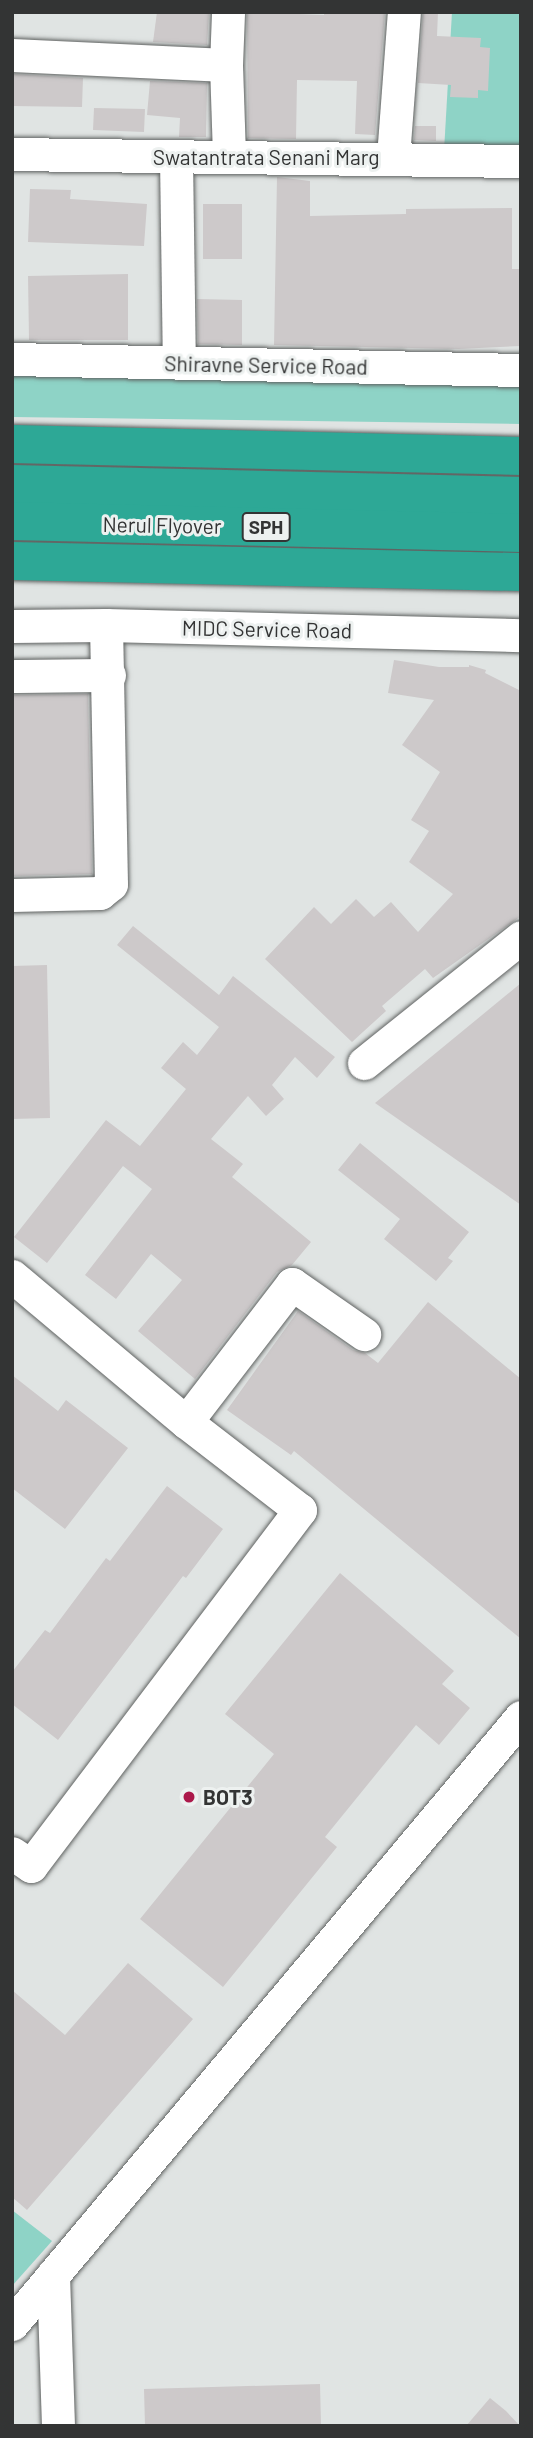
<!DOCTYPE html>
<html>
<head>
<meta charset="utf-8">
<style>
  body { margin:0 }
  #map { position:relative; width:533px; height:2438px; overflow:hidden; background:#e0e4e3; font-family:Barlow,sans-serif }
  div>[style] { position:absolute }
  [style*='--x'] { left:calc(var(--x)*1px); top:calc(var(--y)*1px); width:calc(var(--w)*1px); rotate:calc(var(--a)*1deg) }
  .green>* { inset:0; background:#8ed3c6 }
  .building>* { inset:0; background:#cdc9ca }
  .roads { filter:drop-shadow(0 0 2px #5f6261) drop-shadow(0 0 2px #5f6261) }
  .minor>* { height:33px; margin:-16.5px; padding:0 16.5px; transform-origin:16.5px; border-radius:16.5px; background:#fff }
  .highway>* { height:38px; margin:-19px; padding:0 19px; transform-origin:19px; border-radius:19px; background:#2da896 }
  .dots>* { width:19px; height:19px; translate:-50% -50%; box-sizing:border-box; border:4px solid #edf1f0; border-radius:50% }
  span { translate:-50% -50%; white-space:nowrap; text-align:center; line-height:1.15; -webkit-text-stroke:6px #edf1f0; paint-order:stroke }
  .shield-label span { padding:2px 5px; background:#edf1f0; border:2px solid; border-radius:5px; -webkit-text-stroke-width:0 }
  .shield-label { font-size:19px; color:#333434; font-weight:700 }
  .street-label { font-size:21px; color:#333434 }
  .poi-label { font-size:21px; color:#333434; font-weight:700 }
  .left { translate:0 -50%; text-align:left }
  .frame { position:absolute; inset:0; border:14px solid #333434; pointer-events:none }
</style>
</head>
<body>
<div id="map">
  <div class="green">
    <i style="clip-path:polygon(452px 12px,521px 12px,521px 155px,444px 151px)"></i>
    <i style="clip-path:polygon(12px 375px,521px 385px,521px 424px,12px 417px)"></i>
    <i style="clip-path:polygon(12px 2210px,52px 2241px,12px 2286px)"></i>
  </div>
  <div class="building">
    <i style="clip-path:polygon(157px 12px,209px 12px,207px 45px,153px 42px)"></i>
    <i style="clip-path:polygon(247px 12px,324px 15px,324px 12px,385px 12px,375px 135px,355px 134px,357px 81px,297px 80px,296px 139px,248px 138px)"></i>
    <i style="clip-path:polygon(423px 12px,438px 12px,437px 36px,481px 38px,480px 47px,490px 48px,488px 91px,478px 90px,478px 98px,450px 97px,451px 85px,418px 83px)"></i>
    <i style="clip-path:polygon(12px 74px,83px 78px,82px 107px,12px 106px)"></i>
    <i style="clip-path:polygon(150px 81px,207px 83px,206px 137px,179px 137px,180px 118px,147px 115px)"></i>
    <i style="clip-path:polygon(94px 108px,145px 109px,144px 132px,93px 130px)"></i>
    <i style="clip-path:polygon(415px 126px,436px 126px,436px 141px,414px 140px)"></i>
    <i style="clip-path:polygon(277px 177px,310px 181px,310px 216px,406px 214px,406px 209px,512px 208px,512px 269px,521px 269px,521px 346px,458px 349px,274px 345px)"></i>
    <i style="clip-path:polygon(30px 189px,71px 190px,70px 199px,147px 204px,144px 246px,28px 242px)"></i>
    <i style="clip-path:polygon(203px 204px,242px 204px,242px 259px,203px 259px)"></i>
    <i style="clip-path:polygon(128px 274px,128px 340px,29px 340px,28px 276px)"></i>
    <i style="clip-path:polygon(197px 299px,242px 300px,242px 345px,198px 344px)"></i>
    <i style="clip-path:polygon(394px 660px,439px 667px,469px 667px,469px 665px,486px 670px,485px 673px,521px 691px,521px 916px,433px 978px,425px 969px,382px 1006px,386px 1011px,352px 1042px,265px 959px,314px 907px,331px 924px,356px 899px,374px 917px,391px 902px,418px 932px,453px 894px,409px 862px,429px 831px,411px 820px,440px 772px,402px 745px,434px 700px,388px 693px)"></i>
    <i style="clip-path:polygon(88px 694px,92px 874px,12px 876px,12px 695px)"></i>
    <i style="clip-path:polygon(133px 926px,219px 995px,233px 976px,335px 1057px,317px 1078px,295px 1057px,272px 1085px,284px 1099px,266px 1116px,248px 1096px,211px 1139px,243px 1164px,232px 1177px,311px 1242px,292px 1265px,277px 1272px,195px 1379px,138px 1331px,182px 1280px,151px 1254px,116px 1299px,85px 1275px,152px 1189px,123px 1166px,47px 1263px,14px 1237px,106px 1120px,140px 1146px,186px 1089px,161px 1068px,183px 1042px,197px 1055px,219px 1027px,117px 945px)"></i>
    <i style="clip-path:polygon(47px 965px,50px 1118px,12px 1119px,12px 966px)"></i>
    <i style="clip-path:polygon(521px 983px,521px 1205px,375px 1103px)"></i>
    <i style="clip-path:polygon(360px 1143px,469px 1232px,448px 1258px,453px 1261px,436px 1281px,384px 1239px,400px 1219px,338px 1170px)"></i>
    <i style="clip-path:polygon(428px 1302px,521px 1379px,521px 1639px,294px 1451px,291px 1455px,227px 1410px,298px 1311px,353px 1350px,365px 1353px,378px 1363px)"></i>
    <i style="clip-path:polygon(12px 1375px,58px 1411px,66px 1400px,128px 1448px,65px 1529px,12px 1488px)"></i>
    <i style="clip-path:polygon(167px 1486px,223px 1529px,186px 1578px,183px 1576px,58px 1740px,12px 1704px,12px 1672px,45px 1630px,50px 1633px,106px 1558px,110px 1561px)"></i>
    <i style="clip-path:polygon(340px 1573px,454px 1671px,442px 1684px,470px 1708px,439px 1745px,416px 1725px,325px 1837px,337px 1847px,223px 1987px,140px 1919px,274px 1754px,225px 1714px)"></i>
    <i style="clip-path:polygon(128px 1963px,193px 2019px,27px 2210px,12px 2197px,12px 1990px,65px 2035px)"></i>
    <i style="clip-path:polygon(320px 2384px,321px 2426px,145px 2426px,144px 2389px)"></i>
    <i style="clip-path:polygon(490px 2398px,506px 2411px,520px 2426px,466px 2426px)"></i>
  </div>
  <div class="roads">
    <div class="minor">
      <i style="--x:12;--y:55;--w:214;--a:2.7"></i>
      <i style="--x:226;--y:65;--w:53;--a:-87.8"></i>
      <i style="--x:226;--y:65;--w:91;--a:88.1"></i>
      <i style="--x:12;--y:154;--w:509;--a:0.79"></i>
      <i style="--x:176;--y:157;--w:206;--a:89.2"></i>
      <i style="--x:393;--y:157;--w:145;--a:-85.7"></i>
      <i style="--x:12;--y:359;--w:509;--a:1.24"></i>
      <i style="--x:12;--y:626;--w:94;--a:-0.6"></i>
      <i style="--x:106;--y:625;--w:415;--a:1.4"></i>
      <i style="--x:12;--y:676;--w:97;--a:-0.6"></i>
      <i style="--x:12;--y:895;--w:88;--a:-1.3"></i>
      <i style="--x:100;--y:893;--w:14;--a:-39"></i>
      <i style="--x:111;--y:884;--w:259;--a:-91.1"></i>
      <i style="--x:364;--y:1063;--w:201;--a:-38.7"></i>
      <i style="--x:12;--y:1276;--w:227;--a:40"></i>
      <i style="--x:186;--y:1422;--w:144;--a:37.7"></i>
      <i style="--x:300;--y:1510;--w:446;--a:127.1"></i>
      <i style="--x:31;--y:1866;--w:23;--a:-146"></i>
      <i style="--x:186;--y:1422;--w:174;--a:-52.5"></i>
      <i style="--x:292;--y:1284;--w:88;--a:34.8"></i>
      <i style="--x:53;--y:2275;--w:151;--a:88.1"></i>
      <i style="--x:12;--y:2324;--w:792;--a:-50.02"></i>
    </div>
    <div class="highway">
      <i style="--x:12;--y:444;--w:509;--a:1.35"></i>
      <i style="--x:12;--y:484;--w:509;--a:1.35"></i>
      <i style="--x:12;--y:521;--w:509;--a:1.35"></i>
      <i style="--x:12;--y:561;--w:509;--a:1.24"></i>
    </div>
  </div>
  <div class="dots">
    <i style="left:189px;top:1797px;background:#ac194b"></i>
  </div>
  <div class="shield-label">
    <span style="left:266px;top:527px">SPH</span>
  </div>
  <div class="street-label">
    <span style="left:266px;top:157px">Swatantrata Senani Marg</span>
    <span style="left:266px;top:365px;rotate:1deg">Shiravne Service Road</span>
    <span style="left:162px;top:525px;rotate:1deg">Nerul Flyover</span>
    <span style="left:267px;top:629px;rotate:1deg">MIDC Service Road</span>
  </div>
  <div class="poi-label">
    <span class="left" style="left:203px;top:1797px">BOT3</span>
  </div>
  <div class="frame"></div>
</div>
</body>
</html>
